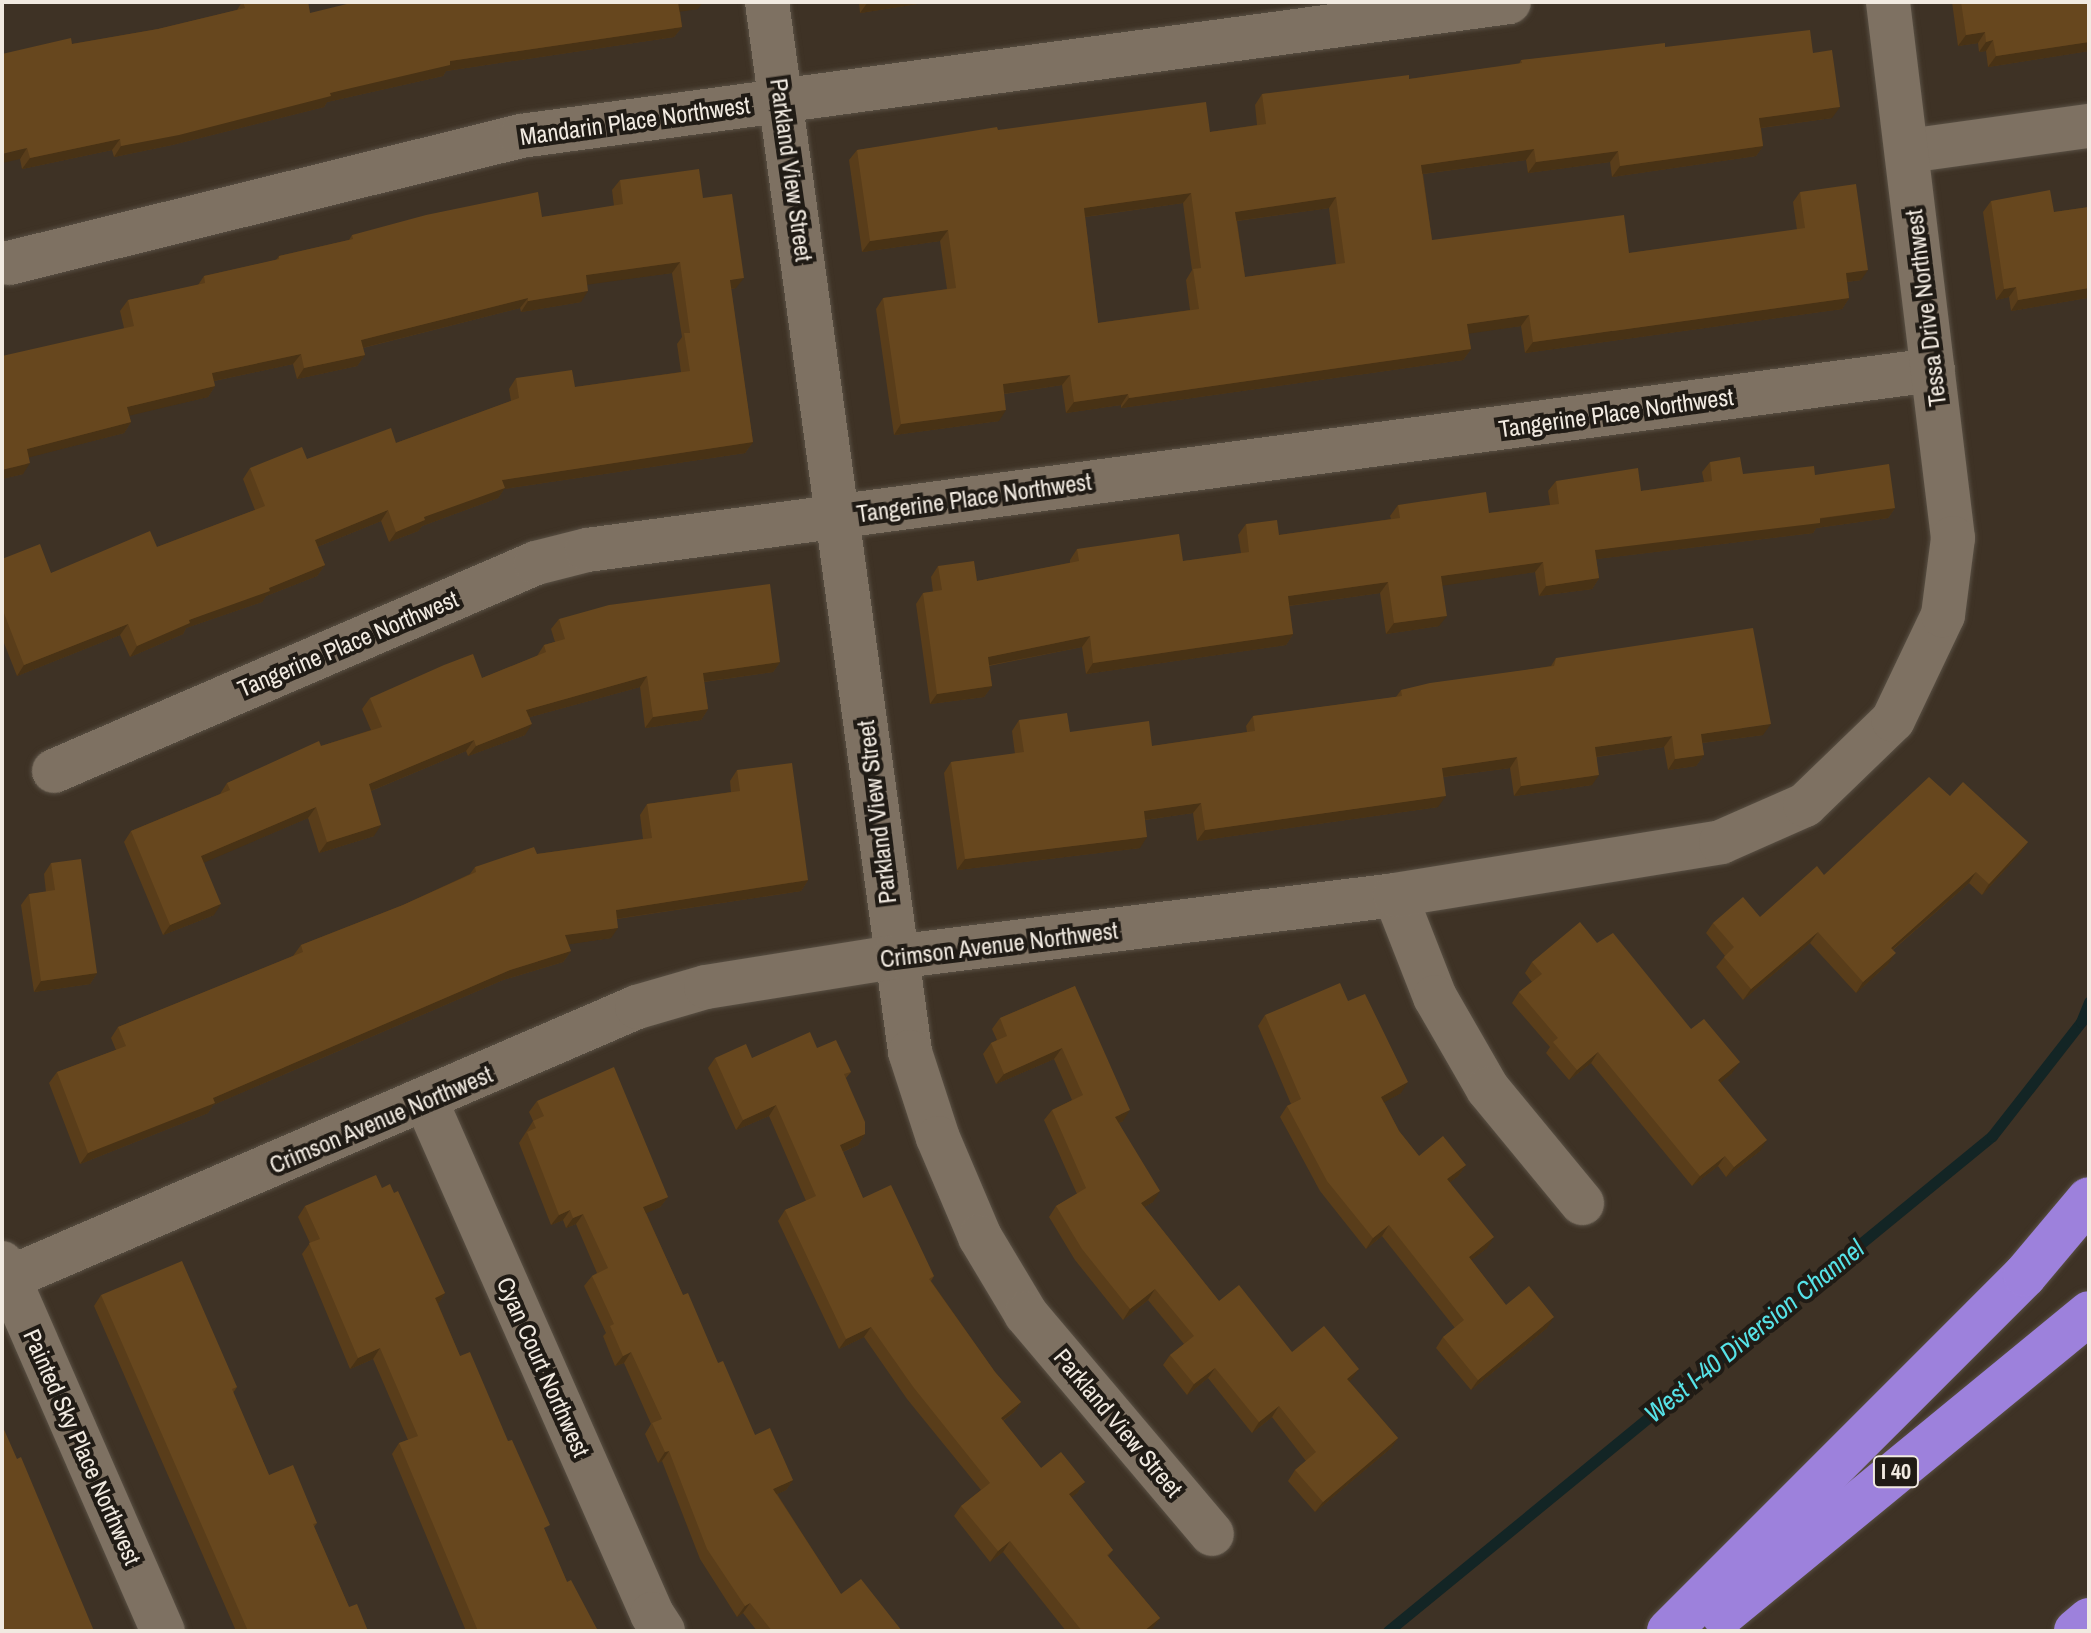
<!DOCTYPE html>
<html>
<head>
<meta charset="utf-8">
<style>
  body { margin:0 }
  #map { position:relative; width:2091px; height:1633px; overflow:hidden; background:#3e3225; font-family:"Archivo Narrow",sans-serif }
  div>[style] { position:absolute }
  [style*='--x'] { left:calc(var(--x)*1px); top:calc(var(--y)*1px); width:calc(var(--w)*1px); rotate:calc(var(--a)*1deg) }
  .stream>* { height:11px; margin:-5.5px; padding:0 5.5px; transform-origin:5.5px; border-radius:5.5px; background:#132525 }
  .roads { filter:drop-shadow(0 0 2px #595044) drop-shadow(0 0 2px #595044) }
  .minor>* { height:44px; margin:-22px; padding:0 22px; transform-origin:22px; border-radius:22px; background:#7e7162 }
  .tertiary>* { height:44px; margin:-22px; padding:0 22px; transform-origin:22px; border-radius:22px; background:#7e7162 }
  .motorway>* { height:44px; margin:-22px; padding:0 22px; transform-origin:22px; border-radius:22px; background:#9d81dc }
  .wall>* { inset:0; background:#593d1a }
  .shaded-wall>* { inset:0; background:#483215 }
  .building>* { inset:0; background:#67471e }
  span { translate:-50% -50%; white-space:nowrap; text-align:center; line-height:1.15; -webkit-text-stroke:8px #201b15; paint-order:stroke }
  .shield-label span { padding:2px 6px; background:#201b15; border:2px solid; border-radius:6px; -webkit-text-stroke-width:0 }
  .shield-label { font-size:22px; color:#f1eae1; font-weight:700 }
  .street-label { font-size:24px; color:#f1eae1 }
  .water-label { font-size:26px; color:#56e2e7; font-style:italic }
  .frame { position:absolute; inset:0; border:4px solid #f1eae1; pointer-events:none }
</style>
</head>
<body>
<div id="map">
  <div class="stream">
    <i style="--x:1388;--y:1631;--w:781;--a:-39.34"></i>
    <i style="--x:1992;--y:1136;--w:145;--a:-52"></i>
    <i style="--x:2081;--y:1022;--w:22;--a:-68"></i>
  </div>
  <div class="roads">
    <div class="minor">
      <i style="--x:767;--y:2;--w:1060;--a:82.24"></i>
      <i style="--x:910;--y:1052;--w:90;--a:72"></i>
      <i style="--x:938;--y:1138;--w:108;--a:67"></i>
      <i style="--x:980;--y:1237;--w:90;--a:59.1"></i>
      <i style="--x:1026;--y:1314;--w:288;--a:49.8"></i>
      <i style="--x:1908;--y:151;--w:183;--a:-7.9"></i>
      <i style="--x:9;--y:263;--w:528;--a:-13.93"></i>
      <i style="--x:521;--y:136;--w:997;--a:-7.72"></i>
      <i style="--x:54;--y:771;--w:525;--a:-23.34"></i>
      <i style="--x:536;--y:563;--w:53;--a:-14.3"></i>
      <i style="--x:587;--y:550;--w:1358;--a:-7.62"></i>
      <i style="--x:1395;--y:895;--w:110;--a:68.6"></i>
      <i style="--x:1435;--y:997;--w:106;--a:60.1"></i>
      <i style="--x:1488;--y:1089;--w:148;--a:50.5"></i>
      <i style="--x:426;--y:1101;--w:561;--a:66.22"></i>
      <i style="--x:652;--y:1614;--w:20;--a:57"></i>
      <i style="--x:2;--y:1263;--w:402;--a:66.4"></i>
      <i style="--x:2;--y:1281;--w:692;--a:-23.34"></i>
      <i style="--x:637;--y:1007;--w:72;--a:-16.2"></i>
      <i style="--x:706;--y:987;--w:190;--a:-9.1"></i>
      <i style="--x:894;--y:957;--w:505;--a:-7.05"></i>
      <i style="--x:1395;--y:895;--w:330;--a:-9.2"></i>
      <i style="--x:1721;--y:842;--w:92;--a:-23.8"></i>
      <i style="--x:1805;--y:805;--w:122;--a:-44"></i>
      <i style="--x:1893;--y:720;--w:116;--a:-64.5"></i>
    </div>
    <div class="tertiary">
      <i style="--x:1888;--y:2;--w:540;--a:83.09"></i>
      <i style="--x:1953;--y:538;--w:78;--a:97.4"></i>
    </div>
    <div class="motorway">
      <i style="--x:1723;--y:1614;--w:474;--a:-39.4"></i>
      <i style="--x:1669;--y:1631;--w:503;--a:-45"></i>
      <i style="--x:2025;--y:1275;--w:99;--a:-49.9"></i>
      <i style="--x:2076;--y:1631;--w:17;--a:-40"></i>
    </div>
  </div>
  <div class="wall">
    <i style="clip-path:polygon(242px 2px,308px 2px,310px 13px,698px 9px,680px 11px,682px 27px,674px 37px,446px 71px,443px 76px,327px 102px,324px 107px,172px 145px,114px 157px,112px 150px,22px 169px,20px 159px,72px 44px,158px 29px,237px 10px)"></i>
    <i style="clip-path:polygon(859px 2px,930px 2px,860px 13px)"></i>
    <i style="clip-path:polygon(1952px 2px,2089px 2px,2089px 51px,1988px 67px,1986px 51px,1979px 52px,1978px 43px,1958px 46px)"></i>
    <i style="clip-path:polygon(evenodd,1665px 47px,1813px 53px,1832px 118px,1761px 128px,1763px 146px,1756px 156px,1612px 177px,1610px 162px,1528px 173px,1526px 160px,1423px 174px,1432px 240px,1629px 253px,1797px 230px,1793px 202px,1800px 192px,1861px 280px,1847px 282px,1849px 298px,1842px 309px,1525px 353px,1521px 326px,1468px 333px,1471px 349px,1463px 360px,1121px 408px,1121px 405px,1066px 413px,1062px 385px,1004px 394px,999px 421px,894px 435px,876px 309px,883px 298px,947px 289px,940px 241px,862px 252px,849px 160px,857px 150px,998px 130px,1210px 132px,1257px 125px,1255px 105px,1262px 94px,1409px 79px,1519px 64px,1521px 60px,1665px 47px,1183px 203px,1192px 270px,1186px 280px,1190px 310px,1098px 323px,1085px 217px,1183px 203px,1665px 47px,1329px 208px,1336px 264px,1245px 277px,1237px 221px,1329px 208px)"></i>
    <i style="clip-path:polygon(620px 180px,703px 198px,736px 288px,731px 289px,753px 442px,745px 453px,504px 489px,498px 498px,422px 526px,418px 531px,389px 542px,381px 521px,317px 547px,325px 565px,317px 576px,266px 596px,262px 602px,186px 628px,183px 634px,130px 657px,120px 635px,17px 676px,2px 638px,2px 559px,51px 573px,157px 547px,255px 510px,243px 479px,250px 468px,307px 459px,396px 443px,511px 401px,509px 389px,516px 378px,575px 387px,681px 372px,677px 344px,682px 337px,672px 273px,587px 284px,581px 302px,521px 312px,520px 308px,363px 348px,365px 355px,357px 366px,297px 379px,293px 364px,214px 381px,215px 386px,208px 397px,129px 415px,131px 422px,124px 433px,29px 457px,23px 474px,2px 479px,124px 328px,120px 311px,128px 300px,198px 285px,204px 276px,276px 260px,279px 256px,349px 240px,352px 235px,542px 217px,614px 206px,612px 190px)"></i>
    <i style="clip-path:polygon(1991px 201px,2054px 212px,2089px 207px,2089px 313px,2087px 298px,2011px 311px,2009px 297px,1996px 300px,1983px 212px)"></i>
    <i style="clip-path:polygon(1710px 462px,1743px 474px,1815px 475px,1895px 508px,1888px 518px,1816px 528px,1813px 533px,1596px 559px,1599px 578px,1592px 589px,1539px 596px,1535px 572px,1442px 585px,1439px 626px,1386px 634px,1380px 593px,1289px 606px,1293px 634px,1286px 645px,1086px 674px,1082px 647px,989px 666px,992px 686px,984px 697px,930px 704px,916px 604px,923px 593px,933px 592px,931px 577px,938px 566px,977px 581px,1070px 563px,1070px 560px,1077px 549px,1183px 561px,1241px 553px,1238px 535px,1246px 524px,1279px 535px,1391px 519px,1390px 516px,1398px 505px,1489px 513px,1550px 505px,1548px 491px,1556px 481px,1641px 491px,1704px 482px,1702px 472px)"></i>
    <i style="clip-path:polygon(559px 619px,780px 662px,773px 672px,704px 682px,708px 709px,701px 720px,645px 728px,640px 687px,530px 717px,525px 735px,468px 756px,466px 751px,371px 791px,374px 836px,319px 853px,308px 818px,204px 862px,214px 915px,163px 935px,124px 842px,131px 831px,220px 794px,227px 783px,321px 746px,371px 730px,362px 709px,370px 698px,482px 678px,537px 656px,544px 645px,555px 642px,551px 629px)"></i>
    <i style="clip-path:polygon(1556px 658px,1763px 735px,1702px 743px,1704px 755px,1696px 766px,1668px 770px,1664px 747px,1597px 757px,1592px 785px,1514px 796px,1510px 768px,1443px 777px,1438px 807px,1197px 841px,1193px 813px,1145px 820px,1140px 848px,957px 870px,944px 773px,951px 762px,1015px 754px,1012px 731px,1019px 720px,1070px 732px,1152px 746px,1247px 732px,1246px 726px,1253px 716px,1396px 697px,1401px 690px,1551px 666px)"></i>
    <i style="clip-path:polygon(737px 770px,808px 880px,801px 891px,617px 919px,611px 938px,568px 944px,571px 951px,563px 962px,503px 980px,213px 1105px,208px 1113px,80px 1164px,49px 1083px,57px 1072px,116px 1050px,111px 1038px,118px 1027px,293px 956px,301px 945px,403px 905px,470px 874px,475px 867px,537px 854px,643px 839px,640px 815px,647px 804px,731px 792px,730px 781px)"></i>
    <i style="clip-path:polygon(1950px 796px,2028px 842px,2021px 852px,1982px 895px,1969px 883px,1893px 950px,1888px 964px,1856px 993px,1810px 943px,1743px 1000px,1716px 967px,1725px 956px,1706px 933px,1713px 923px,1760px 917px,1824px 875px)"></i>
    <i style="clip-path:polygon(51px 863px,97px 973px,90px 984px,34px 992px,21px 905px,29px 894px,46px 892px,44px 874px)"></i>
    <i style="clip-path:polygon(1597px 943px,1691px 1029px,1732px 1073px,1720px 1083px,1760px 1151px,1726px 1177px,1718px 1166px,1692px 1186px,1591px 1063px,1569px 1080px,1546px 1053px,1550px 1047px,1512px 1003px,1519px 992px,1532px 982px,1525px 973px,1532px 962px)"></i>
    <i style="clip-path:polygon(1075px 986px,1123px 1121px,1119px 1123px,1153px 1202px,1144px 1207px,1219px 1301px,1292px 1352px,1351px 1380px,1349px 1381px,1398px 1438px,1391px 1448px,1315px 1512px,1288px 1481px,1295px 1470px,1306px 1461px,1272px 1417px,1252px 1433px,1208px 1378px,1187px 1395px,1163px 1365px,1170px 1355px,1184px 1344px,1148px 1300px,1123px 1320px,1075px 1260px,1049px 1217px,1056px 1206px,1077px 1194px,1044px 1120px,1052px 1110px,1072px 1100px,1054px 1059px,996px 1084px,983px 1054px,991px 1043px,997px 1040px,992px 1029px,1000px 1018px)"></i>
    <i style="clip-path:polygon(1348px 1001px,1401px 1093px,1384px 1102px,1399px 1131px,1419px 1156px,1466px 1165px,1458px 1176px,1450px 1182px,1487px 1248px,1471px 1260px,1506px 1305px,1547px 1328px,1471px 1390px,1436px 1348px,1443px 1337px,1455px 1328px,1382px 1236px,1366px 1249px,1320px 1191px,1280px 1117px,1287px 1106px,1291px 1104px,1258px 1026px,1265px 1015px)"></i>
    <i style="clip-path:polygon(817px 1048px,851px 1072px,846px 1078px,865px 1134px,858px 1145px,843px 1152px,863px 1198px,934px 1276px,931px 1281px,995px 1372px,1021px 1402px,1014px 1412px,1003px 1421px,1041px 1468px,1085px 1482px,1077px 1493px,1071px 1497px,1113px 1550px,1108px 1556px,1160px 1618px,1150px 1631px,1066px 1631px,1003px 1552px,990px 1562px,954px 1516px,961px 1506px,981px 1490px,907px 1399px,864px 1337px,839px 1349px,778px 1221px,785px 1210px,806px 1201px,769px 1116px,736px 1130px,708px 1068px,715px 1058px,752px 1058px)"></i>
    <i style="clip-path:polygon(537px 1101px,668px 1197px,660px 1207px,646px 1213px,683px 1295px,755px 1435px,793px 1480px,786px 1490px,777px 1494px,841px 1594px,902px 1631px,757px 1631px,743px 1613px,737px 1617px,700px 1559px,662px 1461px,658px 1463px,645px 1434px,651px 1424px,624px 1363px,615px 1366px,603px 1336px,606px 1333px,584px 1286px,592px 1276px,597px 1273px,576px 1224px,566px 1228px,563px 1220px,551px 1225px,519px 1143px,533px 1121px,529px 1112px)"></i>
    <i style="clip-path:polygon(382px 1188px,445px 1293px,438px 1304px,460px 1356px,545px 1531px,567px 1582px,598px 1631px,466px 1631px,392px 1454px,399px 1443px,408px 1440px,373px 1359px,350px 1369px,302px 1254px,310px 1243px,298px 1217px,305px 1206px)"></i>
    <i style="clip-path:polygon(101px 1295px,237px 1387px,233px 1393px,269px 1475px,317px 1523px,314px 1527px,349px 1607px,368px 1631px,236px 1631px,94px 1306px)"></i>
  </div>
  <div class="shaded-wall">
    <i style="clip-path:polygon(678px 2px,703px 2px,698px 9px,671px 13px)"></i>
    <i style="clip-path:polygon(868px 2px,930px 2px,860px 13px)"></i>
    <i style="clip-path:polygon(682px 27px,674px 37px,446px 71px,443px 76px,327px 102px,324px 107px,172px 145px,114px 157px,121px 146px,330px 93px,450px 61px)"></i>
    <i style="clip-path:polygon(1985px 32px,1978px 43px,1958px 46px,1966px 35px)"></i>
    <i style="clip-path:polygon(1993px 40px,1986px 51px,1979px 52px,1986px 42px)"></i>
    <i style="clip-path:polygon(2089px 42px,2089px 51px,1988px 67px,1996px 56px)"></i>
    <i style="clip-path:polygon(1840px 107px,1832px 118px,1752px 129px,1759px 118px)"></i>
    <i style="clip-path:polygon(120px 139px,112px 150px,22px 169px,30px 158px)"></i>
    <i style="clip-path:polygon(1763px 146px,1756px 156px,1612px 177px,1620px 166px)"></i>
    <i style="clip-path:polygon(27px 148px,20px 159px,2px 163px,2px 154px)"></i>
    <i style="clip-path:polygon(1534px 149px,1526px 160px,1414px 175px,1421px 165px)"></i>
    <i style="clip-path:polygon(1618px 151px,1610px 162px,1528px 173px,1536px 162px)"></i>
    <i style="clip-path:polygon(1191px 193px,1183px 203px,1076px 218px,1084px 208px)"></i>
    <i style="clip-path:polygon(1336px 197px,1329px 208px,1228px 222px,1235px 212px)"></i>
    <i style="clip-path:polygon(948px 230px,940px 241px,862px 252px,870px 241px)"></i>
    <i style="clip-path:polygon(680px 262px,672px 273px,578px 286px,586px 275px)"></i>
    <i style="clip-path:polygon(1868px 270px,1861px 280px,1838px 283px,1846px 273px)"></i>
    <i style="clip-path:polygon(744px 278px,736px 288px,722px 290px,730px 280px)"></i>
    <i style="clip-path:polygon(2016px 287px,2009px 297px,1996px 300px,2004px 289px)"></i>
    <i style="clip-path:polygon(2089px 288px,2089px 295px,2087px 298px,2011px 311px,2018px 300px)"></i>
    <i style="clip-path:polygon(588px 291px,581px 302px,521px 312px,528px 301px)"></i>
    <i style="clip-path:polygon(528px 298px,520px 308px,354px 350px,361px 340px)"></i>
    <i style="clip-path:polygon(1849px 298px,1842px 309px,1525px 353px,1533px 342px)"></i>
    <i style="clip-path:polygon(1529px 315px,1521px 326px,1460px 335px,1467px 324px)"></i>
    <i style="clip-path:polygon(1471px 349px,1463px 360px,1121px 408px,1129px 398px)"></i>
    <i style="clip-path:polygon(301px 354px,293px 364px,204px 383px,212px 373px)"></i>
    <i style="clip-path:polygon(365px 355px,357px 366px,297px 379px,304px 368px)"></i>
    <i style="clip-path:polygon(1070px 375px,1062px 385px,995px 395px,1003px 384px)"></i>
    <i style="clip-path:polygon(215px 386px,208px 397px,120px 418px,127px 407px)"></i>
    <i style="clip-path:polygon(1128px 394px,1121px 405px,1066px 413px,1074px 402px)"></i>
    <i style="clip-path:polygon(1006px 410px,999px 421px,894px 435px,901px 424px)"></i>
    <i style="clip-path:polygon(131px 422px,124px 433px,19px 460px,27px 449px)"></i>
    <i style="clip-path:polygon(753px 442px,745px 453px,504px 489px,498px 498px,422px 526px,418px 531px,389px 542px,396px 532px,424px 517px,502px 480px)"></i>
    <i style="clip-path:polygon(30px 463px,23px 474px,2px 479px,2px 470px)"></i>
    <i style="clip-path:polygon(1895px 508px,1888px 518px,1816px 528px,1813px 533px,1588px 560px,1595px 550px)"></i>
    <i style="clip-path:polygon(388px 510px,381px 521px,307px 551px,315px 540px)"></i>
    <i style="clip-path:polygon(1543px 562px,1535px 572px,1434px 587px,1441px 576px)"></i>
    <i style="clip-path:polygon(325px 565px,317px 576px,266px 596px,262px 602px,186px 628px,183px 634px,130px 657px,137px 646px,189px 620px)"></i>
    <i style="clip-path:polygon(1599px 578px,1592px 589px,1539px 596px,1546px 586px)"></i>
    <i style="clip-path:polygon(1388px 582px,1380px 593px,1280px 607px,1288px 596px)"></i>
    <i style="clip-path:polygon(1447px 616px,1439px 626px,1386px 634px,1394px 623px)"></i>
    <i style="clip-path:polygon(128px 624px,120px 635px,17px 676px,24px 665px)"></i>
    <i style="clip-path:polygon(1293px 634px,1286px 645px,1086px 674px,1093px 663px)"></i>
    <i style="clip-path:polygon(1090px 636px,1082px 647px,980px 667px,988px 657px)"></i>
    <i style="clip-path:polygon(780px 662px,773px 672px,695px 683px,703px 673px)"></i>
    <i style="clip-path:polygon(647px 676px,640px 687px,519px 720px,526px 710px)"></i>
    <i style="clip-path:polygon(992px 686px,984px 697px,930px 704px,937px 694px)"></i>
    <i style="clip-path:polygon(708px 709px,701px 720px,645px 728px,653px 717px)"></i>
    <i style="clip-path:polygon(532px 724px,525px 735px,468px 756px,476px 746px)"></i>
    <i style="clip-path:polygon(1771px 724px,1763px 735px,1693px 744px,1701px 734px)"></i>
    <i style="clip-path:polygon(1672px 736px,1664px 747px,1588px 758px,1595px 747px)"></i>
    <i style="clip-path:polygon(474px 740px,466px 751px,361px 795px,369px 784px)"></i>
    <i style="clip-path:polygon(1704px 755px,1696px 766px,1668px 770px,1675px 759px)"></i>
    <i style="clip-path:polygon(1517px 757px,1510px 768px,1434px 778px,1442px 768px)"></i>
    <i style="clip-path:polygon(1599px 775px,1592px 785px,1514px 796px,1521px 786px)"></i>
    <i style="clip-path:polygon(1446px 796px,1438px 807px,1197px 841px,1205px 830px)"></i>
    <i style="clip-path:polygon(1201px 803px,1193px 813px,1136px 821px,1144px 811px)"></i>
    <i style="clip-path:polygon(316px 807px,308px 818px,194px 867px,201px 856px)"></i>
    <i style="clip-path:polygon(381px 825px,374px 836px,319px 853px,327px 842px)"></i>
    <i style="clip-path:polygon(1147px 837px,1140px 848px,957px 870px,965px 859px)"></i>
    <i style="clip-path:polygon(2028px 842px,2021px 852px,1982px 895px,1989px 884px)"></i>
    <i style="clip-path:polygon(1976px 872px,1969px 883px,1883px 958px,1891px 948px)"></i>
    <i style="clip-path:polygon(808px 880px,801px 891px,608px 920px,616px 910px)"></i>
    <i style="clip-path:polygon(221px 904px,214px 915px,163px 935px,170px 925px)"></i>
    <i style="clip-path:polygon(618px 928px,611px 938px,558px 946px,565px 935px)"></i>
    <i style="clip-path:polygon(1818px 932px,1810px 943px,1743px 1000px,1751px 989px)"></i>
    <i style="clip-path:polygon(571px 951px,563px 962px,503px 980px,213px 1105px,208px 1113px,80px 1164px,88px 1153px,213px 1098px,510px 970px)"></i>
    <i style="clip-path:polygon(1896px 953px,1888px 964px,1856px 993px,1863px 982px)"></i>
    <i style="clip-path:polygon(97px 973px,90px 984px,34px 992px,41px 981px)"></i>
    <i style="clip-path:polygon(1062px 1048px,1054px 1059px,996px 1084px,1004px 1074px)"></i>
    <i style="clip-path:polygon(1598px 1052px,1591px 1063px,1569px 1080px,1577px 1070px)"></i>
    <i style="clip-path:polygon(1740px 1062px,1732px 1073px,1711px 1091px,1718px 1080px)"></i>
    <i style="clip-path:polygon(1408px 1082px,1401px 1093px,1374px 1108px,1381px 1097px)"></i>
    <i style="clip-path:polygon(776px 1105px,769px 1116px,736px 1130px,743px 1120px)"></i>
    <i style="clip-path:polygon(1130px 1110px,1123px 1121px,1108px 1128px,1115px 1117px)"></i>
    <i style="clip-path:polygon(865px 1134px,858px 1145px,833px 1156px,840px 1145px)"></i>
    <i style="clip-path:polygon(1767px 1140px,1760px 1151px,1726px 1177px,1734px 1167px)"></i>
    <i style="clip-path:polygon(1725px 1156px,1718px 1166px,1692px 1186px,1700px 1176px)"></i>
    <i style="clip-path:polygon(1466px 1165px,1458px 1176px,1440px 1190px,1447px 1179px)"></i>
    <i style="clip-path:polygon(1160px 1191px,1153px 1202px,1133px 1213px,1141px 1203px)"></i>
    <i style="clip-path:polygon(668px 1197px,660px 1207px,636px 1218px,643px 1207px)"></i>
    <i style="clip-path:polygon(570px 1210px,563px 1220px,551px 1225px,559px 1215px)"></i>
    <i style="clip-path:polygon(583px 1214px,576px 1224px,566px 1228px,573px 1218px)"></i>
    <i style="clip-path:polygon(1389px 1225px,1382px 1236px,1366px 1249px,1373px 1238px)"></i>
    <i style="clip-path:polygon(1494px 1237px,1487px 1248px,1461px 1268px,1469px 1257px)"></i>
    <i style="clip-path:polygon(1155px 1289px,1148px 1300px,1123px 1320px,1130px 1309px)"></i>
    <i style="clip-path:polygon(445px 1293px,438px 1304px,435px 1298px)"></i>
    <i style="clip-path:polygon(1554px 1317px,1547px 1328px,1471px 1390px,1478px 1380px)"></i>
    <i style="clip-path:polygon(871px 1327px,864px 1337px,839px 1349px,846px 1339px)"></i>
    <i style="clip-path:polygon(380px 1348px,373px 1359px,350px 1369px,358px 1358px)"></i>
    <i style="clip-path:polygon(631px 1352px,624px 1363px,615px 1366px,623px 1356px)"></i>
    <i style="clip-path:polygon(1215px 1368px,1208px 1378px,1187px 1395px,1194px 1384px)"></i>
    <i style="clip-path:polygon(1359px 1369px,1351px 1380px,1340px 1389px,1347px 1379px)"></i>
    <i style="clip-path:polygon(1021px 1402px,1014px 1412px,993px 1428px,1001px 1418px)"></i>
    <i style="clip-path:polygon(1279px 1406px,1272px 1417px,1252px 1433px,1259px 1422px)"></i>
    <i style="clip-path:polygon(1398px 1438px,1391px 1448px,1315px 1512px,1323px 1502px)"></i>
    <i style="clip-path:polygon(669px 1451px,662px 1461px,658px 1463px,665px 1452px)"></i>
    <i style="clip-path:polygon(793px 1480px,786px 1490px,766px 1499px,773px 1489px)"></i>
    <i style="clip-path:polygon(1085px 1482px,1077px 1493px,1061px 1505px,1069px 1494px)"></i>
    <i style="clip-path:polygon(1010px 1541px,1003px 1552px,990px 1562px,998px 1551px)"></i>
    <i style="clip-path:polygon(750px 1603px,743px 1613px,737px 1617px,745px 1606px)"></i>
    <i style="clip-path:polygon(1160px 1618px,1150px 1631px,1144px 1631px)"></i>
  </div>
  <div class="building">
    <i style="clip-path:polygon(243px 2px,308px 2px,310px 13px,355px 2px,678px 2px,682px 27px,450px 61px,450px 65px,330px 93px,331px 96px,179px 135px,121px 146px,120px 139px,30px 158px,27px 148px,2px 154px,2px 54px,71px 38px,72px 44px,158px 29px,245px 8px)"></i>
    <i style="clip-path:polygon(1961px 2px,2089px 2px,2089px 42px,1996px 56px,1993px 40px,1986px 42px,1985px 32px,1966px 35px)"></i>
    <i style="clip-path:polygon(evenodd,1810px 30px,1813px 53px,1832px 50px,1840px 107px,1759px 118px,1763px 146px,1620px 166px,1618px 151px,1536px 162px,1534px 149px,1421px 165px,1432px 240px,1624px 215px,1629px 253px,1805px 228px,1800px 192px,1856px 184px,1868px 270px,1846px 273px,1849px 298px,1533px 342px,1529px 315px,1467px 324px,1471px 349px,1129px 398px,1128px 394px,1074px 402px,1070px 375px,1003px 384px,1006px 410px,901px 424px,883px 298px,956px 288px,948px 230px,870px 241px,857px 150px,997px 127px,998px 130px,1206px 102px,1210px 132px,1266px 124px,1262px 94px,1409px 75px,1409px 79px,1522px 63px,1521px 60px,1665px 43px,1665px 47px,1810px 30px,1191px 193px,1201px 268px,1193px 269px,1199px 309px,1098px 323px,1084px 208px,1191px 193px,1810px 30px,1336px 197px,1345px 263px,1245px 277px,1235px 212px,1336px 197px)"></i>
    <i style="clip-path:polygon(699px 169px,703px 198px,732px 194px,744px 278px,730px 280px,753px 442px,502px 480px,505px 488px,424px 517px,425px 520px,396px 532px,388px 510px,315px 540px,325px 565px,269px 588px,270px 591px,189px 620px,190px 623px,137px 646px,128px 624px,24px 665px,2px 608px,2px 559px,40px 544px,51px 573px,150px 531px,157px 547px,265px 506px,250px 468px,302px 447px,307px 459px,391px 428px,396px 443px,519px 398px,516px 378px,572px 370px,575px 387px,690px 371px,684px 333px,690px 333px,680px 262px,586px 275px,588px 291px,528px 301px,528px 298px,361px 340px,365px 355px,304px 368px,301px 354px,212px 373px,215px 386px,127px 407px,131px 422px,27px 449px,30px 463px,2px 470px,2px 356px,134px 326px,128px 300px,205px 283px,204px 276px,279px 259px,279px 256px,353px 239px,352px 235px,426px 215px,538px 192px,542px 217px,623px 204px,620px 180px)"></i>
    <i style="clip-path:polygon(2050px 190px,2054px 212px,2089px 207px,2089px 288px,2018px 300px,2016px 287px,2004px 289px,1991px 201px)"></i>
    <i style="clip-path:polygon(1740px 457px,1743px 474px,1814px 466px,1815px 475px,1889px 464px,1895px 508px,1820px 518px,1820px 523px,1595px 550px,1599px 578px,1546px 586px,1543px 562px,1441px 576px,1447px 616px,1394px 623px,1388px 582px,1288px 596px,1293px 634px,1093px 663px,1090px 636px,988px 657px,992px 686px,937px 694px,923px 593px,942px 590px,938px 566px,974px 561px,977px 581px,1079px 561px,1077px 549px,1179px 534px,1183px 561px,1249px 552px,1246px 524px,1277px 520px,1279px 535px,1400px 518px,1398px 505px,1486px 492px,1489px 513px,1559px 504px,1556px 481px,1638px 468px,1641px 491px,1712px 481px,1710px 462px)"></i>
    <i style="clip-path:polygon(770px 584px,780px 662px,703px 673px,708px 709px,653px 717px,647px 676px,526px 710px,532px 724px,476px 746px,474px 740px,369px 784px,381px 825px,327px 842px,316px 807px,201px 856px,221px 904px,170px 925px,131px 831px,230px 790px,227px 783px,319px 741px,321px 746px,382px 727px,370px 698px,444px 665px,473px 654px,482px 678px,546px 652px,544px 645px,565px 639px,559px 619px,609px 605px)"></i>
    <i style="clip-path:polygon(1753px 628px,1771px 724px,1701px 734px,1704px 755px,1675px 759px,1672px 736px,1595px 747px,1599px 775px,1521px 786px,1517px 757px,1442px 768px,1446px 796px,1205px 830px,1201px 803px,1144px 811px,1147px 837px,965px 859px,951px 762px,1024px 752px,1019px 720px,1067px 713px,1070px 732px,1149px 721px,1152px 746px,1255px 731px,1253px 716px,1402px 696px,1401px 690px,1430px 683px,1554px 666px,1556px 658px)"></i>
    <i style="clip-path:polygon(792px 763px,808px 880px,616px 910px,618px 928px,565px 935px,571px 951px,510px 970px,213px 1098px,215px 1103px,88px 1153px,57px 1072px,126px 1046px,118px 1027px,303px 952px,301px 945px,403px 905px,476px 872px,475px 867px,534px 847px,537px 854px,652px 838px,647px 804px,740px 791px,737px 770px)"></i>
    <i style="clip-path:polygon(1929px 777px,1950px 796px,1963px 782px,2028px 842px,1989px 884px,1976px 872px,1891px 948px,1896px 953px,1863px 982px,1818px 932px,1751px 989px,1724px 957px,1734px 947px,1713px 923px,1743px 897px,1760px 917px,1817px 866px,1824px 875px)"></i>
    <i style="clip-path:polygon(81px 859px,97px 973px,41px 981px,29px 894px,55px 890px,51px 863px)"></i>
    <i style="clip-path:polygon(1580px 922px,1597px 943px,1613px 933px,1691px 1029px,1704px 1019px,1740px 1062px,1718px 1080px,1767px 1140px,1734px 1167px,1725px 1156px,1700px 1176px,1598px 1052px,1577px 1070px,1553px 1042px,1558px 1038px,1519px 992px,1542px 974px,1532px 962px)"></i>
    <i style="clip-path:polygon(1340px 983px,1348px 1001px,1365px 994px,1408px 1082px,1381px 1097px,1399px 1131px,1419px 1156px,1443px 1136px,1466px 1165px,1447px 1179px,1494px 1237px,1469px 1257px,1506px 1305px,1529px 1286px,1554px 1317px,1478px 1380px,1443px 1337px,1464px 1320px,1389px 1225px,1373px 1238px,1327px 1181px,1287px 1106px,1301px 1099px,1265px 1015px)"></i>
    <i style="clip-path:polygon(1075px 986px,1130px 1110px,1115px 1117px,1160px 1191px,1141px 1203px,1219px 1301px,1239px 1285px,1292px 1352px,1324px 1326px,1359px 1369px,1347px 1379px,1398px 1438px,1323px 1502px,1295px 1470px,1316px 1452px,1279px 1406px,1259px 1422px,1215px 1368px,1194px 1384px,1170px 1355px,1194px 1336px,1155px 1289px,1130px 1309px,1082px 1249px,1056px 1206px,1086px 1188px,1052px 1110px,1083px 1095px,1062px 1048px,1004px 1074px,991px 1043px,1007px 1036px,1000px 1018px)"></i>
    <i style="clip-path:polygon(810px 1032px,817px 1048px,836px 1040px,851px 1072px,844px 1074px,865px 1122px,865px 1134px,840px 1145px,863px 1198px,891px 1185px,934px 1276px,929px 1279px,995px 1372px,1021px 1402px,1001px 1418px,1041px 1468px,1061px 1452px,1085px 1482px,1069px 1494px,1113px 1550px,1107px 1555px,1160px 1618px,1144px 1631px,1082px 1631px,1010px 1541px,998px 1551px,961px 1506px,990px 1483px,914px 1388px,871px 1327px,846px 1339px,785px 1210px,816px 1196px,776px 1105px,743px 1120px,715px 1058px,746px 1044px,752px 1058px)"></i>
    <i style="clip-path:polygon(614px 1067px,668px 1197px,643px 1207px,683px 1295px,688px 1293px,718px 1363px,723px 1361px,755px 1435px,770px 1428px,793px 1480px,773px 1489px,841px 1594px,861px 1579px,902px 1631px,772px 1631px,750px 1603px,745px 1606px,707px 1549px,669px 1451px,665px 1452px,652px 1423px,662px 1419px,631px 1352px,623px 1356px,610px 1326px,614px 1324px,592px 1276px,608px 1268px,583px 1214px,573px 1218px,570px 1210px,559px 1215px,527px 1132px,536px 1128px,533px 1121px,544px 1116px,537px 1101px)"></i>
    <i style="clip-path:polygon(376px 1175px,382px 1188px,390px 1184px,394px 1193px,398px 1191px,445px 1293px,435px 1298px,460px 1356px,470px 1352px,508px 1441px,512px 1440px,550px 1525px,544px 1528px,567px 1582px,571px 1580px,598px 1631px,478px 1631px,399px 1443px,418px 1436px,380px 1348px,358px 1358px,309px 1243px,320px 1239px,305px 1206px)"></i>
    <i style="clip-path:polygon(182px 1261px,237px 1387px,232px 1389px,269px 1475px,293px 1465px,317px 1523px,313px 1524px,349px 1607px,357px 1604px,368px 1631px,248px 1631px,101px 1295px)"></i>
    <i style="clip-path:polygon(2px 1425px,17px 1459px,21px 1457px,94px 1631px,2px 1631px)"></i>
  </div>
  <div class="shield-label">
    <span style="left:1896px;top:1472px">I 40</span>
  </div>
  <div class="street-label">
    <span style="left:635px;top:121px;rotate:-8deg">Mandarin Place Northwest</span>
    <span style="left:791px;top:170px;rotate:82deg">Parkland View Street</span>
    <span style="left:1926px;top:308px;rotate:-97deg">Tessa Drive Northwest</span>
    <span style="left:1616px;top:413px;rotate:-8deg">Tangerine Place Northwest</span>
    <span style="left:974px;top:498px;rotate:-8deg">Tangerine Place Northwest</span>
    <span style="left:348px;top:644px;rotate:-23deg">Tangerine Place Northwest</span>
    <span style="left:877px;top:812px;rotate:-97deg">Parkland View Street</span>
    <span style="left:999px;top:945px;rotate:-7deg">Crimson Avenue Northwest</span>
    <span style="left:381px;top:1120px;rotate:-23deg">Crimson Avenue Northwest</span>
    <span style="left:543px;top:1367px;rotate:66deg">Cyan Court Northwest</span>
    <span style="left:1118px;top:1423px;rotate:50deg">Parkland View Street</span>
    <span style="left:82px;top:1447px;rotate:66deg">Painted Sky Place Northwest</span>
  </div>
  <div class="water-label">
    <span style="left:1754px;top:1331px;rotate:-39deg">West I-40 Diversion Channel</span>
  </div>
  <div class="frame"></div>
</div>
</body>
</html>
